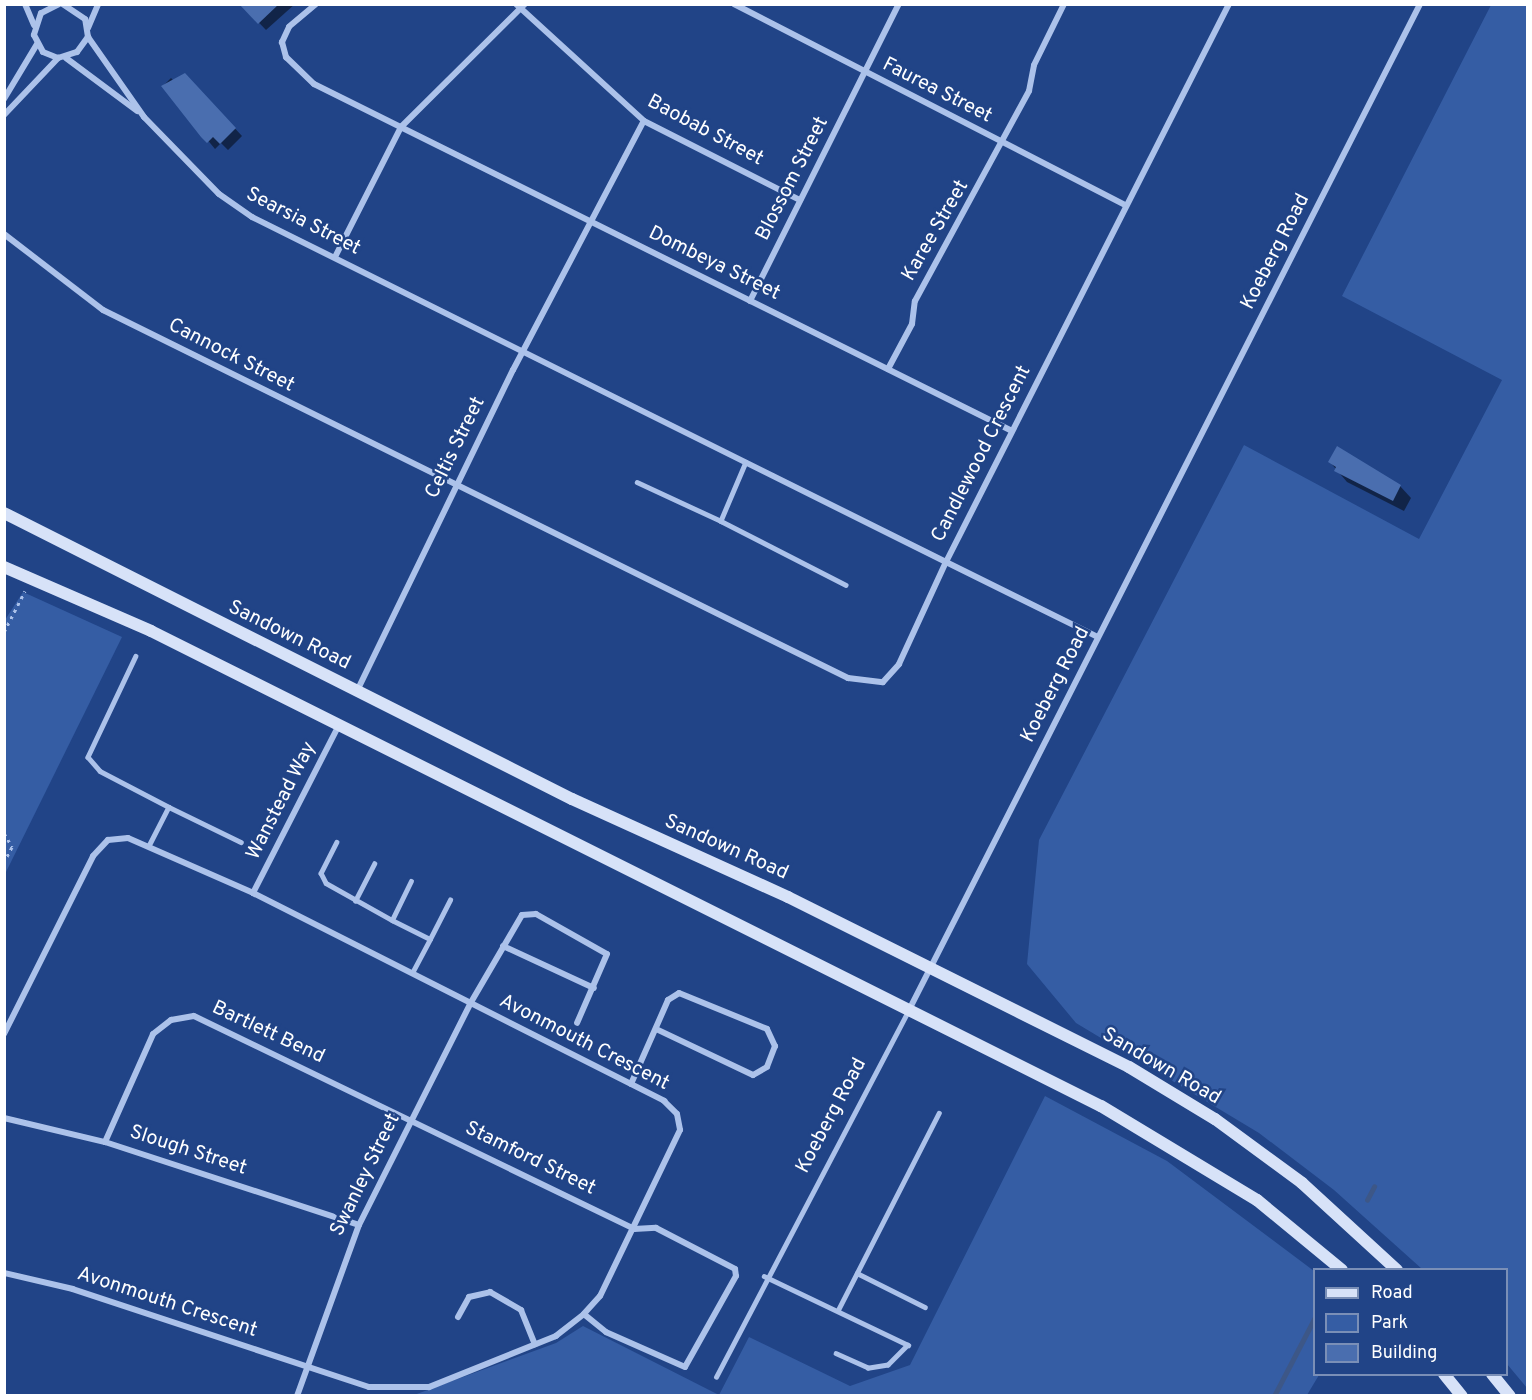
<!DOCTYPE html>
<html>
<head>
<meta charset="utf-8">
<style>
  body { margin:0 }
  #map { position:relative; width:1532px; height:1400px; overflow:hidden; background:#214487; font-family:Overpass,sans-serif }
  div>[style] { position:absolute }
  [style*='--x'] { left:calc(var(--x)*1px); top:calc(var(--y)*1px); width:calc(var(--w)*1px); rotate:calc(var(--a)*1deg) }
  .green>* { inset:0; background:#355da4 }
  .shadow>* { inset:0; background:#0007 }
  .stream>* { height:4.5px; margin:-2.25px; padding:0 2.25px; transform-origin:2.25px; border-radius:2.25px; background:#3d5787 }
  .building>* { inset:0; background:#4a6eaf }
  .path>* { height:3px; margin-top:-1.5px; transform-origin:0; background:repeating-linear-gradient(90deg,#acc2ea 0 3px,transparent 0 7.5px) }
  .service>* { height:4.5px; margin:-2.25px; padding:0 2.25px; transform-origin:2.25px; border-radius:2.25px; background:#acc2ea }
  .minor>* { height:6px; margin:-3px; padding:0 3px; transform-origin:3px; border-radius:3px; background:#acc2ea }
  .secondary>* { height:12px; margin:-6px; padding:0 6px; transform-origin:6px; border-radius:6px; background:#d7e2f8 }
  span { translate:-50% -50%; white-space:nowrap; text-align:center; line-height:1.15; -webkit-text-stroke:5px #214487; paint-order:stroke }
  .street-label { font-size:20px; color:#fff }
  .frame { position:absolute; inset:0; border:6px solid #fff; pointer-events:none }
  .legend { position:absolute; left:1313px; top:1268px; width:195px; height:108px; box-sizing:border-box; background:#214487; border:2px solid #7a8fb7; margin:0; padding:8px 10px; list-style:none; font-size:18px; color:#fff }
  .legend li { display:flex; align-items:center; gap:12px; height:30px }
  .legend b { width:30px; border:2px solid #7a8fb7 }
</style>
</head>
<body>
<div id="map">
  <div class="green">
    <i style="clip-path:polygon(1491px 5px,1528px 5px,1527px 1388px,1507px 1364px,1506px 1270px,1422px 1269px,1334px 1190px,1259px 1133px,1076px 1023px,1027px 964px,1039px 840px,1244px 445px,1419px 539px,1502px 380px,1342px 296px)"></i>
    <i style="clip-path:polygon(23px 592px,122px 637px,5px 874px,5px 620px)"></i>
    <i style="clip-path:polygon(1045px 1096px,1167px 1161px,1314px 1271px,1319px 1375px,1307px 1395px,414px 1395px,556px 1343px,583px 1326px,719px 1395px,749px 1337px,850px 1386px,910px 1365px)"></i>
  </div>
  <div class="shadow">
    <i style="clip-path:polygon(241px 4px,295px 4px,266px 30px)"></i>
    <i style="clip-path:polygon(171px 78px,176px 83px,192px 82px,242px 136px,228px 150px,221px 143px,215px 149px,163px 86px)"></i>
    <i style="clip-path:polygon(1330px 462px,1400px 486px,1411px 498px,1404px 511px,1347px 482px)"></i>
  </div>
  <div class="stream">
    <i style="--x:1367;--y:1200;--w:15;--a:-62"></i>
    <i style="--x:1274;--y:1396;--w:87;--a:-62.5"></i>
  </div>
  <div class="building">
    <i style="clip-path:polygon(239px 4px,279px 4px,258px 24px)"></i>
    <i style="clip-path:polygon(185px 73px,236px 128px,220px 144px,213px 137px,207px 143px,201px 137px,161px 86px)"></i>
    <i style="clip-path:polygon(1337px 446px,1401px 485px,1393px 501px,1334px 471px,1336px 467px,1328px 462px)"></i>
  </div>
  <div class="path">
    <i style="--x:4;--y:632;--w:46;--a:-62.9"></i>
    <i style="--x:4;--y:833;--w:16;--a:60"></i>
    <i style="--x:12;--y:847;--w:17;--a:118"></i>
  </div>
  <div class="service">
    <i style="--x:746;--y:462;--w:64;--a:113"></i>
    <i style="--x:721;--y:521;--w:140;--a:27.1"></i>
    <i style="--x:637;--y:482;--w:93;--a:24.9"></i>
    <i style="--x:136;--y:656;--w:112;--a:115.4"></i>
    <i style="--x:88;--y:757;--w:18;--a:49"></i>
    <i style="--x:100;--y:771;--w:78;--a:27.6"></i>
    <i style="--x:169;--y:807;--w:44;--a:117.1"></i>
    <i style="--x:169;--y:807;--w:80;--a:25.9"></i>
    <i style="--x:337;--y:842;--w:35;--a:117"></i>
    <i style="--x:321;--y:873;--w:11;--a:63"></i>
    <i style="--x:326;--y:883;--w:76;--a:29.3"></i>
    <i style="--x:392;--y:920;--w:42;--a:26.6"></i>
    <i style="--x:430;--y:939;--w:44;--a:-62.9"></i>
    <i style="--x:355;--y:901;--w:42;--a:-62.8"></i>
    <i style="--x:392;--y:920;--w:43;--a:-64"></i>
    <i style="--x:412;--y:973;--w:38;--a:-62"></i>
    <i style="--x:857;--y:1273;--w:76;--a:26.6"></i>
    <i style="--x:764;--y:1276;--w:160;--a:25.6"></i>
    <i style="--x:908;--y:1345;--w:28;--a:135"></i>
    <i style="--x:888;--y:1365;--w:20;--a:171"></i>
    <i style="--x:868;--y:1368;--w:35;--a:-156"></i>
    <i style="--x:838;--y:1310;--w:221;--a:-62.9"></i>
    <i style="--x:716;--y:1377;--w:413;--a:-62.3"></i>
  </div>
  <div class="minor">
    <i style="--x:25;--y:4;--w:23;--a:67"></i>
    <i style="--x:59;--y:4;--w:20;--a:153"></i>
    <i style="--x:41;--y:13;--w:23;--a:108"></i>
    <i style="--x:34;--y:35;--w:19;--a:62"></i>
    <i style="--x:43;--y:52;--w:16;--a:22"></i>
    <i style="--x:58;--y:58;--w:20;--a:-18"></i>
    <i style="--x:77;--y:52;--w:19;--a:-54"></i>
    <i style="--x:88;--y:37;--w:18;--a:-99"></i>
    <i style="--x:85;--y:19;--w:27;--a:-146"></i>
    <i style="--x:316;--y:4;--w:35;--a:140"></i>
    <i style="--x:289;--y:27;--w:17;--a:115"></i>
    <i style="--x:282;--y:42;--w:16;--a:75"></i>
    <i style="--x:286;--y:57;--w:39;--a:44"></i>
    <i style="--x:314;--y:84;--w:779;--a:26.43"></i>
    <i style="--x:516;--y:4;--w:173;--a:42.4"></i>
    <i style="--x:644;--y:121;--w:175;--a:26.9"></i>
    <i style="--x:734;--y:4;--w:440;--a:27.2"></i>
    <i style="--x:88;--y:28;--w:26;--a:-67"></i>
    <i style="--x:88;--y:37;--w:98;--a:55"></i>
    <i style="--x:144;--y:117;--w:107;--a:45.8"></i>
    <i style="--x:219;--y:194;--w:40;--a:34.9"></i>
    <i style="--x:252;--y:217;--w:775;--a:26.43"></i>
    <i style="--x:946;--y:562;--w:626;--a:-63.11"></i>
    <i style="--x:66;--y:58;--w:89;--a:36.7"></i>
    <i style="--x:4;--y:99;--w:64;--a:-59"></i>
    <i style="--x:4;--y:115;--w:79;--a:-46.5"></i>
    <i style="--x:4;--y:234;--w:125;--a:37.5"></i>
    <i style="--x:103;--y:310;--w:831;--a:26.29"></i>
    <i style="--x:848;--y:678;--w:35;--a:7"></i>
    <i style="--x:883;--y:682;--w:24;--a:-48"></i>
    <i style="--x:899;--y:664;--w:112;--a:-65.3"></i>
    <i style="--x:946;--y:562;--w:169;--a:26.3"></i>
    <i style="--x:335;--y:257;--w:146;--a:-63.1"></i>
    <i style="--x:401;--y:127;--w:175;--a:-44.8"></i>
    <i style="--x:750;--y:301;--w:332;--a:-63.4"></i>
    <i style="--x:888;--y:369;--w:51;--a:-61.9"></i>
    <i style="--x:912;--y:324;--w:23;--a:-83"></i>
    <i style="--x:915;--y:301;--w:239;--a:-61.5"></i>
    <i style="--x:1029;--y:91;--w:26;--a:-79"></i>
    <i style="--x:1034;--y:65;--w:68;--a:-63.8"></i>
    <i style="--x:357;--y:691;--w:357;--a:-64.1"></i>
    <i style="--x:513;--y:370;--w:281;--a:-62.3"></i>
    <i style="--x:253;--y:893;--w:189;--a:-62.9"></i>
    <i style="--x:503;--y:946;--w:100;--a:24.8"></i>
    <i style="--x:909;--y:1010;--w:1128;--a:-63.07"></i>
    <i style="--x:4;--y:1034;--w:199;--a:-63.4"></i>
    <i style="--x:93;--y:856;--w:22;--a:-47"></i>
    <i style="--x:108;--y:840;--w:20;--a:-6"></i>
    <i style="--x:128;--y:838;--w:137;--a:23.7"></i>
    <i style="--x:253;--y:893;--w:461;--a:26.8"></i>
    <i style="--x:664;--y:1101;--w:18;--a:45"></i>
    <i style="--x:677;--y:1114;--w:16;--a:79"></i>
    <i style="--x:680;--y:1130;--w:184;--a:115.7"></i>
    <i style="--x:600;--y:1296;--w:24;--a:132"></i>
    <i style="--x:584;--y:1314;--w:36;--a:142"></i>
    <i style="--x:556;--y:1336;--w:137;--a:158.1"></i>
    <i style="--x:429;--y:1387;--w:60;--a:180"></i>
    <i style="--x:369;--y:1387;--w:312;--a:-161.7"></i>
    <i style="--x:73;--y:1289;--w:71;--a:-166.9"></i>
    <i style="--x:631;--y:1084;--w:92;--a:-66.2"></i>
    <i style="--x:668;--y:1000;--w:13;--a:-32"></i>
    <i style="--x:679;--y:993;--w:95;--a:22.2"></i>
    <i style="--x:767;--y:1029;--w:19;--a:65"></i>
    <i style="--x:775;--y:1046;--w:22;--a:111"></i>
    <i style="--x:767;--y:1067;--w:16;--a:150"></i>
    <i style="--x:753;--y:1075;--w:107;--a:-154.6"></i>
    <i style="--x:4;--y:1118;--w:104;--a:13.4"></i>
    <i style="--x:105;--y:1142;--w:267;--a:18.1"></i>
    <i style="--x:105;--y:1142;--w:118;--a:-66"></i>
    <i style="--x:153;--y:1034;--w:23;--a:-38"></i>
    <i style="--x:171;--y:1020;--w:23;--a:-10"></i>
    <i style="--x:194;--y:1016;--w:489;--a:25.8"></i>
    <i style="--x:634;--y:1229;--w:22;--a:-3"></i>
    <i style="--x:656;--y:1228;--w:89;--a:27.4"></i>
    <i style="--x:735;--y:1269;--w:7;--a:82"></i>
    <i style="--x:736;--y:1276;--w:104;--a:119.3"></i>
    <i style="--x:685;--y:1367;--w:86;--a:-156.1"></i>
    <i style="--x:606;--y:1332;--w:28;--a:-141"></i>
    <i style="--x:458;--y:1317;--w:23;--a:-61"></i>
    <i style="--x:469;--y:1297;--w:22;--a:-13"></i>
    <i style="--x:490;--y:1292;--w:36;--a:30"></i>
    <i style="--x:521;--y:1310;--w:37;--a:68"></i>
    <i style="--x:297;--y:1396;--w:182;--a:-70.1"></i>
    <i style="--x:359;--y:1225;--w:247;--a:-63.3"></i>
    <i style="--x:470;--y:1004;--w:103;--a:-59.7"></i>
    <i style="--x:522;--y:915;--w:14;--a:-4"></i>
    <i style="--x:536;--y:914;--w:81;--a:29.4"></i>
    <i style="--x:607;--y:954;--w:75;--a:113.5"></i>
  </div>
  <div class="secondary">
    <i style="--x:4;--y:513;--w:636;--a:26.73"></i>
    <i style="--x:572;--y:799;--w:237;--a:24.4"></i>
    <i style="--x:788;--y:897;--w:381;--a:26.5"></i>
    <i style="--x:1129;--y:1067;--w:100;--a:31.2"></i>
    <i style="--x:1215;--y:1119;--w:108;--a:36.3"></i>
    <i style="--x:1302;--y:1183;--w:129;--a:42.5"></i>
    <i style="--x:4;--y:567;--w:160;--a:23.5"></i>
    <i style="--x:151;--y:631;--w:1062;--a:26.57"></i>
    <i style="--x:1101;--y:1106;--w:182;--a:31.1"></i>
    <i style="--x:1257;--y:1200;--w:110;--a:39.5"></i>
    <i style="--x:1444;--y:1374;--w:28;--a:51"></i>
    <i style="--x:1492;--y:1374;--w:28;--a:51"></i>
  </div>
  <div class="street-label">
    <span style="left:937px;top:91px;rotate:27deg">Faurea Street</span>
    <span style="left:705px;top:131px;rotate:28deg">Baobab Street</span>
    <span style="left:793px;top:179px;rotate:-63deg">Blossom Street</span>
    <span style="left:303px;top:222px;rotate:27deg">Searsia Street</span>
    <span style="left:936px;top:231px;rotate:-60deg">Karee Street</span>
    <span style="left:1276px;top:252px;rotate:-63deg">Koeberg Road</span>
    <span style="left:714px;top:264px;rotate:26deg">Dombeya Street</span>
    <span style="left:231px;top:356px;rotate:27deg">Cannock Street</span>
    <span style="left:456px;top:448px;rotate:-64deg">Celtis Street</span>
    <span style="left:982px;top:454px;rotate:-63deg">Candlewood Crescent</span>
    <span style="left:289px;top:636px;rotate:26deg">Sandown Road</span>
    <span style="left:1056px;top:685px;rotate:-63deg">Koeberg Road</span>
    <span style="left:282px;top:801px;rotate:-63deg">Wanstead Way</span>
    <span style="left:726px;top:848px;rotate:24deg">Sandown Road</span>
    <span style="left:268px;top:1033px;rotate:25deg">Bartlett Bend</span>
    <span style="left:584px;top:1043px;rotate:27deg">Avonmouth Crescent</span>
    <span style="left:1161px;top:1067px;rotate:30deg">Sandown Road</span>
    <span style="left:832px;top:1116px;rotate:-62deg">Koeberg Road</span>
    <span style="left:188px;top:1151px;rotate:18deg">Slough Street</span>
    <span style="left:530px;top:1159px;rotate:26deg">Stamford Street</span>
    <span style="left:366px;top:1175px;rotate:-64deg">Swanley Street</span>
    <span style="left:167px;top:1303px;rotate:18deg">Avonmouth Crescent</span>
  </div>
  <div class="frame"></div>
  <ul class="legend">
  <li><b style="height:8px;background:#d7e2f8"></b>Road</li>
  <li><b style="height:16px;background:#355da4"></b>Park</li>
  <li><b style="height:16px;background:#4a6eaf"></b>Building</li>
  </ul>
</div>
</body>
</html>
